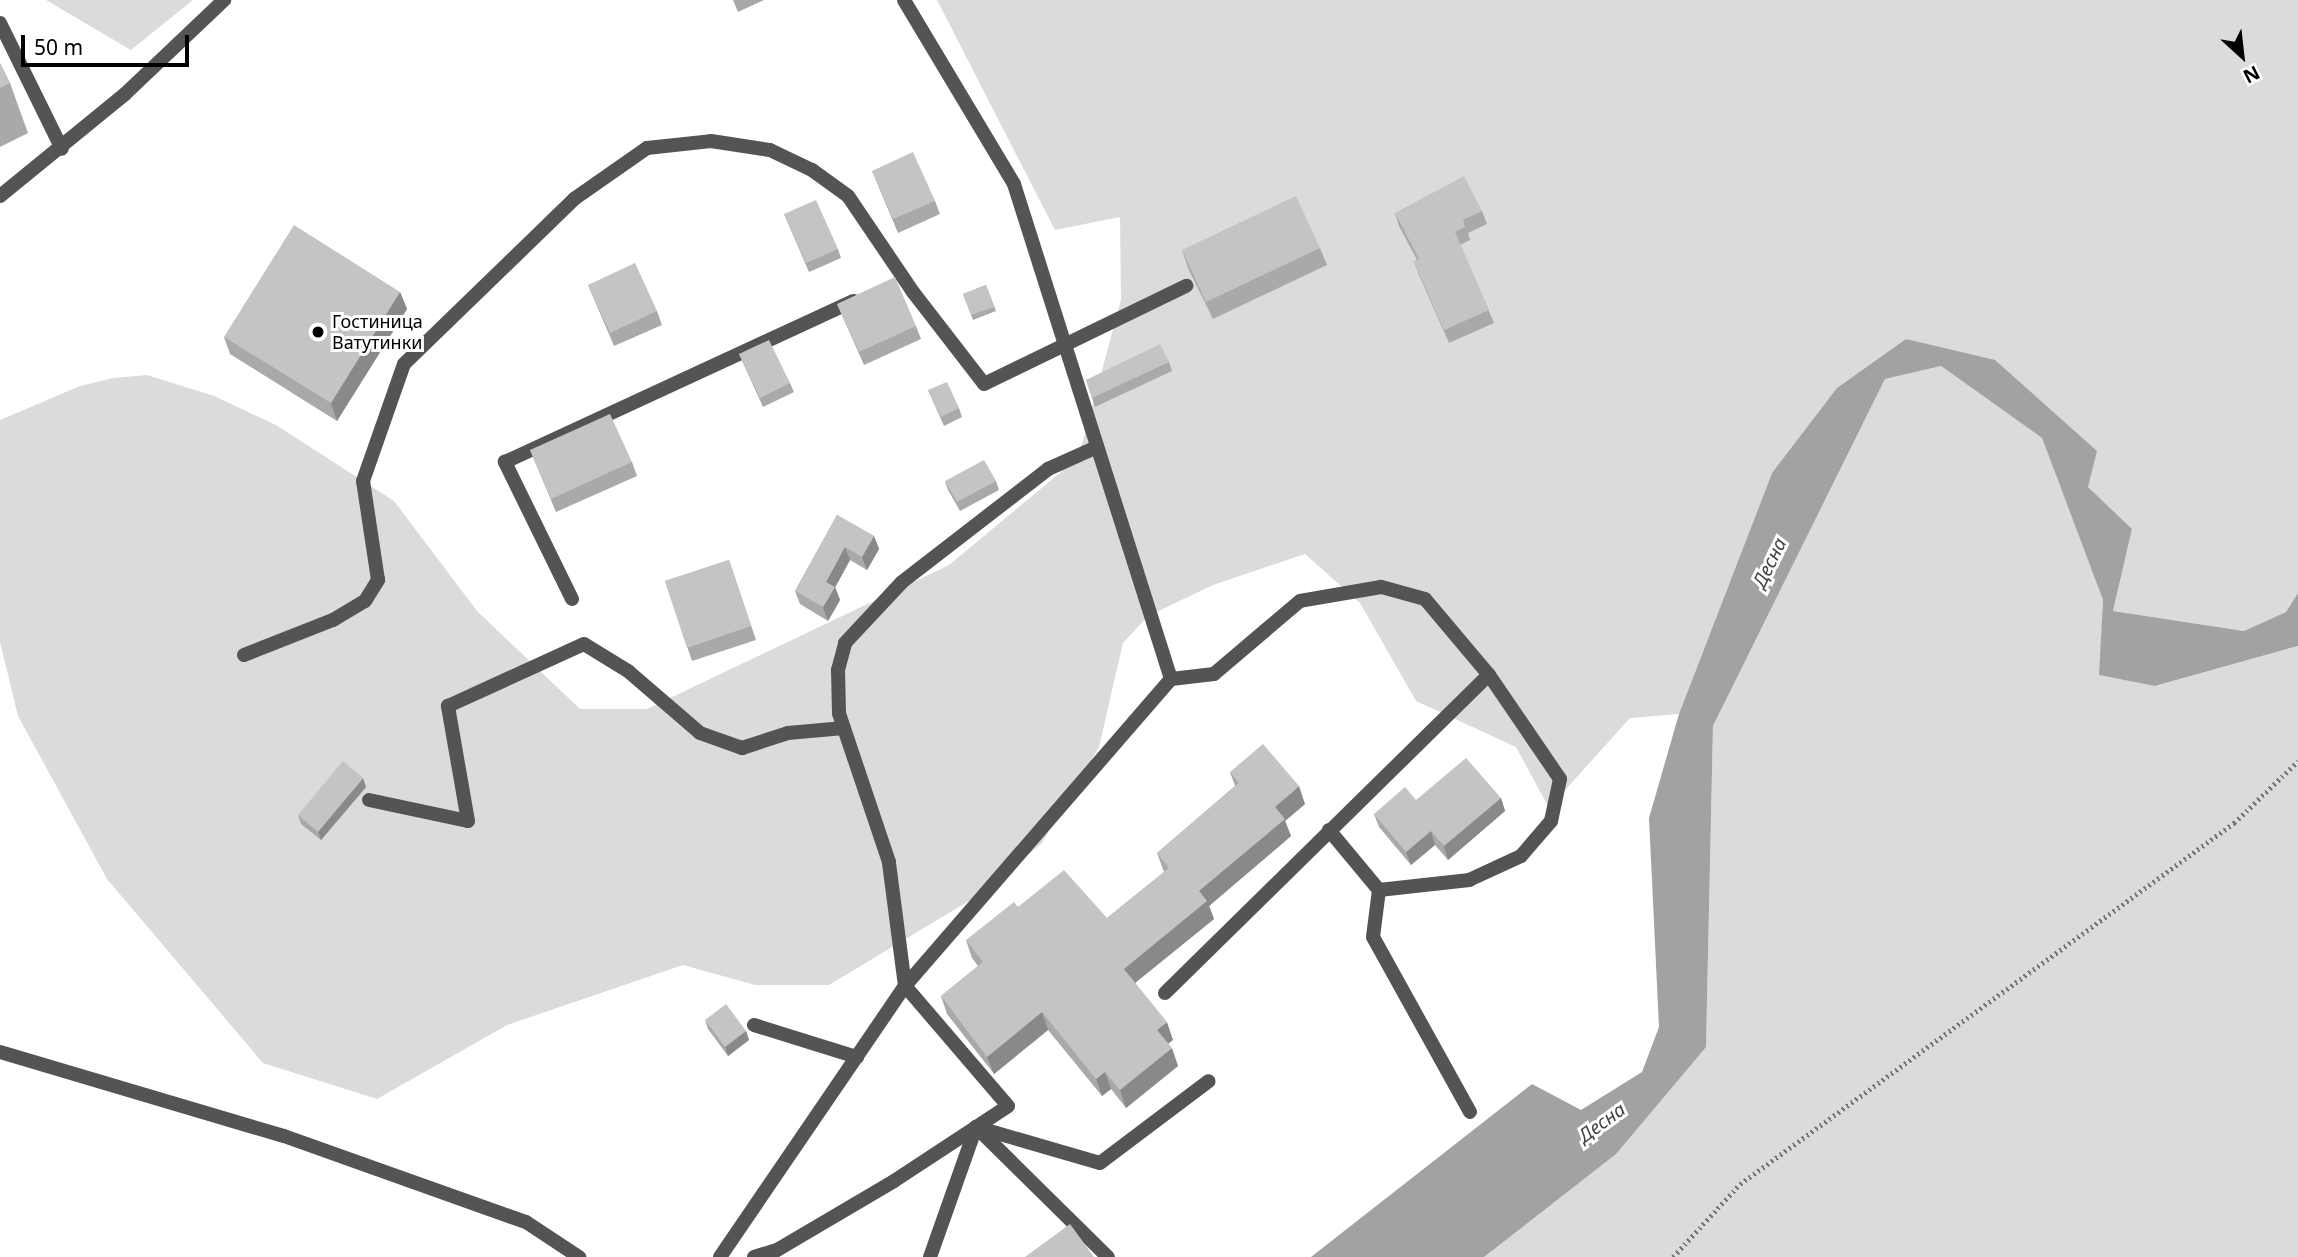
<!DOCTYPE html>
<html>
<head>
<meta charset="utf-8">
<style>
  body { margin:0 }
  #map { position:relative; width:2298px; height:1257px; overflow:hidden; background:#fff; font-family:"Noto Sans",sans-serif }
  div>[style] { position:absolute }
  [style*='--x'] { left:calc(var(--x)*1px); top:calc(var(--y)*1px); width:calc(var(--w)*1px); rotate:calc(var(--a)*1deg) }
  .green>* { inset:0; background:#dbdbdb }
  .water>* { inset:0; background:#a2a2a2 }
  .path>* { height:4.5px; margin-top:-2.25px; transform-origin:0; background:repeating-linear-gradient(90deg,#767676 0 2px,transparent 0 5.5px) }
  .lane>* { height:14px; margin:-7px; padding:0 7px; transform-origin:7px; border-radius:7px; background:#545454 }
  .street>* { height:14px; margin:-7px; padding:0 7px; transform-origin:7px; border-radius:7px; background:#545454 }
  .wall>* { inset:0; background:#a9a9a9 }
  .shaded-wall>* { inset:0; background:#898989 }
  .building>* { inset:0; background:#c4c4c4 }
  .dots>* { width:19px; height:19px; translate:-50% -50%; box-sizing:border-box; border:4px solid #fff; border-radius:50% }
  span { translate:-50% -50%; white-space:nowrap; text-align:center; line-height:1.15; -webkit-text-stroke:6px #fff; paint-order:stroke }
  .poi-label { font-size:18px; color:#000 }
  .left { translate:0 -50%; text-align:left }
  .water-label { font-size:19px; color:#434343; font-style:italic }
  .north { position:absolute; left:2207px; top:21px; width:70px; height:70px; -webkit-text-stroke:5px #fff; paint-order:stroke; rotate:153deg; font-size:19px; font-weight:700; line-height:28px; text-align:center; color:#000 }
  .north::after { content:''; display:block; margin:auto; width:24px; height:32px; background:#000; clip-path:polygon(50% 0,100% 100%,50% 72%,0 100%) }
  .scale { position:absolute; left:21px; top:35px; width:168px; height:32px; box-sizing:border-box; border:4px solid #000; border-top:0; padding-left:9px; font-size:21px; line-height:24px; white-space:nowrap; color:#000; -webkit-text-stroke:5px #fff; paint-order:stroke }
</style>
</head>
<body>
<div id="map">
  <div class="green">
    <i style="clip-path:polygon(46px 0,193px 0,131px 50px)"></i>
    <i style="clip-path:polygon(937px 0,2298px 0,2298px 593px,2286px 612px,2244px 631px,2113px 611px,2132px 529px,2088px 487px,2096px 451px,1906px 339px,1772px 473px,1679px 714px,1630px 718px,1549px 808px,1516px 747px,1416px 701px,1360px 603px,1305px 554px,1213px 585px,1148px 616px,1123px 643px,1099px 747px,1042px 843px,987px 890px,829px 985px,755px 985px,683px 965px,507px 1025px,377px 1099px,263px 1063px,107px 879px,18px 716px,0 642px,0 420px,80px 386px,113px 378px,147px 375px,214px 396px,276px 425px,394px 501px,477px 611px,580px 709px,647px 709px,949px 565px,1061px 472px,1082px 444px,1121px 300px,1120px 217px,1055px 230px)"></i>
    <i style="clip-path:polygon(1941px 366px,2042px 438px,2103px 600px,2100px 675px,2156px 686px,2298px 646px,2298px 1257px,1484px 1257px,1706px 1047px,1713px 726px,1885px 379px)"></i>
  </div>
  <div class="water">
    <i style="clip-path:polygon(1906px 339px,1995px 360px,2097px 451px,2088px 487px,2132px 529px,2113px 611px,2244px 631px,2286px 612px,2298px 593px,2298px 646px,2155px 686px,2099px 675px,2103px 600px,2042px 438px,1941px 366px,1885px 379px,1713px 726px,1706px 1047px,1616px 1154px,1484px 1257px,1311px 1257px,1532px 1084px,1581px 1110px,1642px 1072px,1659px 1027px,1649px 818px,1679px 714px,1772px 473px,1837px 388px)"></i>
  </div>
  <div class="path">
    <i style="--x:1673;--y:1257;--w:99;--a:-47.5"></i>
    <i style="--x:1740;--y:1184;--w:612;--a:-36.16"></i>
    <i style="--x:2234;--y:823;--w:89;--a:-44.1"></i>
  </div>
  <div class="lane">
    <i style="--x:0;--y:23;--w:140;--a:63.8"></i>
    <i style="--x:572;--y:599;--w:153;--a:-116.1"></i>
    <i style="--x:505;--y:462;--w:384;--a:-24.8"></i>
    <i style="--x:244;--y:655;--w:96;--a:-21.5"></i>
    <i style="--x:333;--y:620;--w:37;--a:-31"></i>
    <i style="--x:365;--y:601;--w:25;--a:-58"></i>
    <i style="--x:378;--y:580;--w:100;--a:-98.6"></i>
    <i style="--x:363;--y:481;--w:124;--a:-70.7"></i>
    <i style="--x:369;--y:800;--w:101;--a:12"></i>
    <i style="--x:468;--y:821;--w:117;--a:-99.9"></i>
    <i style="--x:448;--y:706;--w:149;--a:-24.5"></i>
    <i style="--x:584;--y:644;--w:52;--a:31.5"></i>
    <i style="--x:1329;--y:830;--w:78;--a:50.2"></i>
    <i style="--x:1379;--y:890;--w:47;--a:97.3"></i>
    <i style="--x:1373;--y:937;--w:200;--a:61"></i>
    <i style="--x:1379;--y:890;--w:91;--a:-6.3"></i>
    <i style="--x:1469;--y:880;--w:57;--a:-24.8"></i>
    <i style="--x:1521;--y:856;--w:46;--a:-49.4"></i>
    <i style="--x:1551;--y:821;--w:43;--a:-77.9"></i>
    <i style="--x:1560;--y:779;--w:126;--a:-124.3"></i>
    <i style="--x:1165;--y:993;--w:454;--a:-44.5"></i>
    <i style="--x:1489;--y:675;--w:99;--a:-130.1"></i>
    <i style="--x:1425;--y:599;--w:46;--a:-164.7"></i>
    <i style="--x:1381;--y:587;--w:82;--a:170.2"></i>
    <i style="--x:1300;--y:601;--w:113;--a:139.7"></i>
    <i style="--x:1214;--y:674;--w:43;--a:173.4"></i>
    <i style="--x:754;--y:1025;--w:108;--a:17.3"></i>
    <i style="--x:0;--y:1052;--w:296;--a:16.5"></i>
    <i style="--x:284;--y:1136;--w:257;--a:19.6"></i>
    <i style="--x:526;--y:1222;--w:64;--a:33.4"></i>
    <i style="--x:976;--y:1127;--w:129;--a:16.2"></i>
    <i style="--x:1100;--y:1163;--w:136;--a:-37"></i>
    <i style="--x:977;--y:1128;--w:184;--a:44.6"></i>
    <i style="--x:720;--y:1257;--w:328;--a:-55.7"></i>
    <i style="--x:905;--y:986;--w:125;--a:-97.4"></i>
    <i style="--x:889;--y:862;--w:157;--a:-108.6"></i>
    <i style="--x:839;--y:713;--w:43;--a:-91.3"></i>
    <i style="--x:838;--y:670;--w:28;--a:-75"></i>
    <i style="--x:845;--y:643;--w:83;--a:-46.9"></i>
    <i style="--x:902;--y:582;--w:185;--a:-37.7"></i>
    <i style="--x:1048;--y:469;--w:54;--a:-24.2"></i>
    <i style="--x:754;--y:1257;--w:24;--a:-17"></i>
    <i style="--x:777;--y:1250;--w:136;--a:-30.5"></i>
    <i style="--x:894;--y:1181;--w:136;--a:-33.3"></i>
    <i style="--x:1008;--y:1106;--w:158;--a:-130.6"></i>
    <i style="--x:905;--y:986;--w:406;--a:-49.1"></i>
    <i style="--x:1171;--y:679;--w:519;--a:-107.6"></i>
    <i style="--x:1014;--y:184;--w:214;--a:-120.9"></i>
    <i style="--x:930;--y:1257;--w:138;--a:-70.5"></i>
  </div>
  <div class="street">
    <i style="--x:0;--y:196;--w:161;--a:-39.2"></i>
    <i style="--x:125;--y:94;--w:137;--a:-43.5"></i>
    <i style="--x:404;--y:364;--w:237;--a:-44.1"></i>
    <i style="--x:574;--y:199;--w:89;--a:-34.9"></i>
    <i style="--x:647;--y:148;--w:64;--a:-6.2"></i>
    <i style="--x:711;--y:141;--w:60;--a:8.7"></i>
    <i style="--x:770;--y:150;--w:47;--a:25.5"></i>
    <i style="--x:812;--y:170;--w:44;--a:35.8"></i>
    <i style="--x:848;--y:196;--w:116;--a:55.9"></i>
    <i style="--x:913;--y:292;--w:116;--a:52.3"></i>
    <i style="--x:984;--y:384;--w:225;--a:-25.9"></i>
    <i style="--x:628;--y:671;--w:95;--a:40.7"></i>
    <i style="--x:700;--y:733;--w:45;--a:19.7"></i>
    <i style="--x:742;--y:748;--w:48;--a:-18.1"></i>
    <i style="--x:788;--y:733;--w:56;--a:-5.1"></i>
  </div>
  <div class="wall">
    <i style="clip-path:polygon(733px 0,764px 0,738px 12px)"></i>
    <i style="clip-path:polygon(0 63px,10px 83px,28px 133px,0 147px)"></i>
    <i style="clip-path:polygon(872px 171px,935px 201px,940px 214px,898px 233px)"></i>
    <i style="clip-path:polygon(1482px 211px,1487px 224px,1468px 233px,1470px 240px,1460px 245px,1494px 323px,1449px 343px,1419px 275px,1414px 262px,1417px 260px,1399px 226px,1395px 213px)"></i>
    <i style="clip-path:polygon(784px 214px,838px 249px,841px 258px,809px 272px)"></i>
    <i style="clip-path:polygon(1320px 248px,1327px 265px,1213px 319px,1188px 268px,1182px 250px)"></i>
    <i style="clip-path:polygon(588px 285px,657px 311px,662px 325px,614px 346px)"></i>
    <i style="clip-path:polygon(986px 285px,996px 311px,973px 320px,963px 294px)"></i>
    <i style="clip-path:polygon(400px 292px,407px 309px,337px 421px,230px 354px,224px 337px)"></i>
    <i style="clip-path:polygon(837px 304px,916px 326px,921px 339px,864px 365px)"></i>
    <i style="clip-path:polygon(739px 354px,790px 383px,794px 392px,763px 407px)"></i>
    <i style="clip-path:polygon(1169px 362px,1172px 371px,1095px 407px,1086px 380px)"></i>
    <i style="clip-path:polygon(928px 390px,959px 408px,962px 417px,944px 426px)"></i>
    <i style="clip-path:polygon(530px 450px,632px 462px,637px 476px,556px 512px)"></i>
    <i style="clip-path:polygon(945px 481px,996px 481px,999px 490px,960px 511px,948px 490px)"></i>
    <i style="clip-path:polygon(837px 515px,874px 536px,879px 549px,867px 570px,850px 560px,835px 587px,840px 600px,828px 621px,800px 604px,795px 591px)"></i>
    <i style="clip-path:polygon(729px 560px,756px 640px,692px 661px,665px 581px)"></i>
    <i style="clip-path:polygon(1230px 772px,1305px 804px,1285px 821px,1291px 836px,1209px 906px,1214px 919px,1135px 983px,1173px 1040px,1168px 1043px,1178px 1066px,1126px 1108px,1111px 1089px,1102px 1096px,1048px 1030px,994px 1074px,947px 1014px,941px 996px,978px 966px,972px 958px,966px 940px,1018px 907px,1107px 918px,1164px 872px,1157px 853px,1235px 786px)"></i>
    <i style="clip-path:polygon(366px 787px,321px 840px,301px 824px,298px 815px)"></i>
    <i style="clip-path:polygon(1501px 798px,1505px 811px,1448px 860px,1435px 845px,1411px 865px,1379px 827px,1374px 814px,1416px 800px)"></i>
    <i style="clip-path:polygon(705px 1020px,746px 1031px,749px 1040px,728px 1056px,708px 1029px)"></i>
  </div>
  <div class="shaded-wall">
    <i style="clip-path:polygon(400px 292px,407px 309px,337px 421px,331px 403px)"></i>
    <i style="clip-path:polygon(874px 536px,879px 549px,867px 570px,862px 557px)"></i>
    <i style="clip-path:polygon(845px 547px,850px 560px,831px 595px,826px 582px)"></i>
    <i style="clip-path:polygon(835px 587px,840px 600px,828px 621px,823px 607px)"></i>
    <i style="clip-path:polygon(363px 778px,366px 787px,321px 840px,318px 832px)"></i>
    <i style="clip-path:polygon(1299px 786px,1305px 804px,1285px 821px,1291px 836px,1209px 906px,1214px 919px,1130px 987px,1124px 969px,1199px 891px,1275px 807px)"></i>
    <i style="clip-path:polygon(1501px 798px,1505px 811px,1448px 860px,1444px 846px)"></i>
    <i style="clip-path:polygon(1431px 831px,1435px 845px,1411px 865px,1406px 852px)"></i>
    <i style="clip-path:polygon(1042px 1012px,1048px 1030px,994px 1074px,987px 1057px)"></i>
    <i style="clip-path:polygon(1167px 1022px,1173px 1040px,1164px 1047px,1157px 1030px)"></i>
    <i style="clip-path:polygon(746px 1031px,749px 1040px,728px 1056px,725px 1047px)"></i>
    <i style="clip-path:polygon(1172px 1048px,1178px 1066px,1126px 1108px,1120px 1090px)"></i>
    <i style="clip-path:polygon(1105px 1072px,1111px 1089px,1102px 1096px,1096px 1079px)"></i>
  </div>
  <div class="building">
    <i style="clip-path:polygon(0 63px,10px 83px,0 88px)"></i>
    <i style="clip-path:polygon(913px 152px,935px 201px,893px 219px,872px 171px)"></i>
    <i style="clip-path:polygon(1464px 176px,1482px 211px,1463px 220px,1465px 227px,1455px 232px,1489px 310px,1444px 330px,1414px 262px,1419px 259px,1395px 213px)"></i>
    <i style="clip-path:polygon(1296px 196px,1320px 248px,1206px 302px,1182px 250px)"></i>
    <i style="clip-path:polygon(816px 200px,838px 249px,806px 263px,784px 214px)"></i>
    <i style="clip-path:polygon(294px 225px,400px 292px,331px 403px,224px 337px)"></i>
    <i style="clip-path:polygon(635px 263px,657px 311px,610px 333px,588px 285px)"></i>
    <i style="clip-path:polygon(895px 277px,916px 326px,859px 352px,837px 304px)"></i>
    <i style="clip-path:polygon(986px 285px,994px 307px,971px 315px,963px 294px)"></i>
    <i style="clip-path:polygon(769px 340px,790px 383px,760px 398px,739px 354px)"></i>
    <i style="clip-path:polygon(1160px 344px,1169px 362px,1092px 398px,1086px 380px)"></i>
    <i style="clip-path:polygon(947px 382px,959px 408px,941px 417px,928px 390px)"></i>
    <i style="clip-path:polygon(610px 414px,632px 462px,551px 499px,530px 450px)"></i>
    <i style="clip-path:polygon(984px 460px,996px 481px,957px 502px,945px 481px)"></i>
    <i style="clip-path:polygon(837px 515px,874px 536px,862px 557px,845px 547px,826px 582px,835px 587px,823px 607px,795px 591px)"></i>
    <i style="clip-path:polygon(729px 560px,751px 626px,687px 648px,665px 581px)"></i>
    <i style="clip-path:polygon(1263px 744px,1299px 786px,1275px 807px,1285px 819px,1199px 891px,1207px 901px,1124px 969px,1167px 1022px,1157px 1030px,1172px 1048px,1120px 1090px,1105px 1072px,1096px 1079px,1042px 1012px,987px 1057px,941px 996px,983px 962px,966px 940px,1014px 902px,1018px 907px,1064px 870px,1107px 918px,1169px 868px,1157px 853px,1239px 783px,1230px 772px)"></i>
    <i style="clip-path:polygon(1466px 758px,1501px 798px,1444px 846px,1431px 831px,1406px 852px,1374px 814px,1405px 787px,1416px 800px)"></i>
    <i style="clip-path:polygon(343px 761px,363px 778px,318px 832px,298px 815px)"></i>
    <i style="clip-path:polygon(726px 1004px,746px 1031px,725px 1047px,705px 1020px)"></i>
    <i style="clip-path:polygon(1070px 1224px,1094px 1257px,1025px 1257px)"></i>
  </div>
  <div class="dots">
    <i style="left:318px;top:332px;background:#000"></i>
  </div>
  <div class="poi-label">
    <span class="left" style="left:332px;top:332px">Гостиница<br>Ватутинки</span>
  </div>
  <div class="water-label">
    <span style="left:1770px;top:563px;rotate:-64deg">Десна</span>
    <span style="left:1602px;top:1123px;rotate:-36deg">Десна</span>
  </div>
  <div class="north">N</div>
  <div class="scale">50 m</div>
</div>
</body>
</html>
